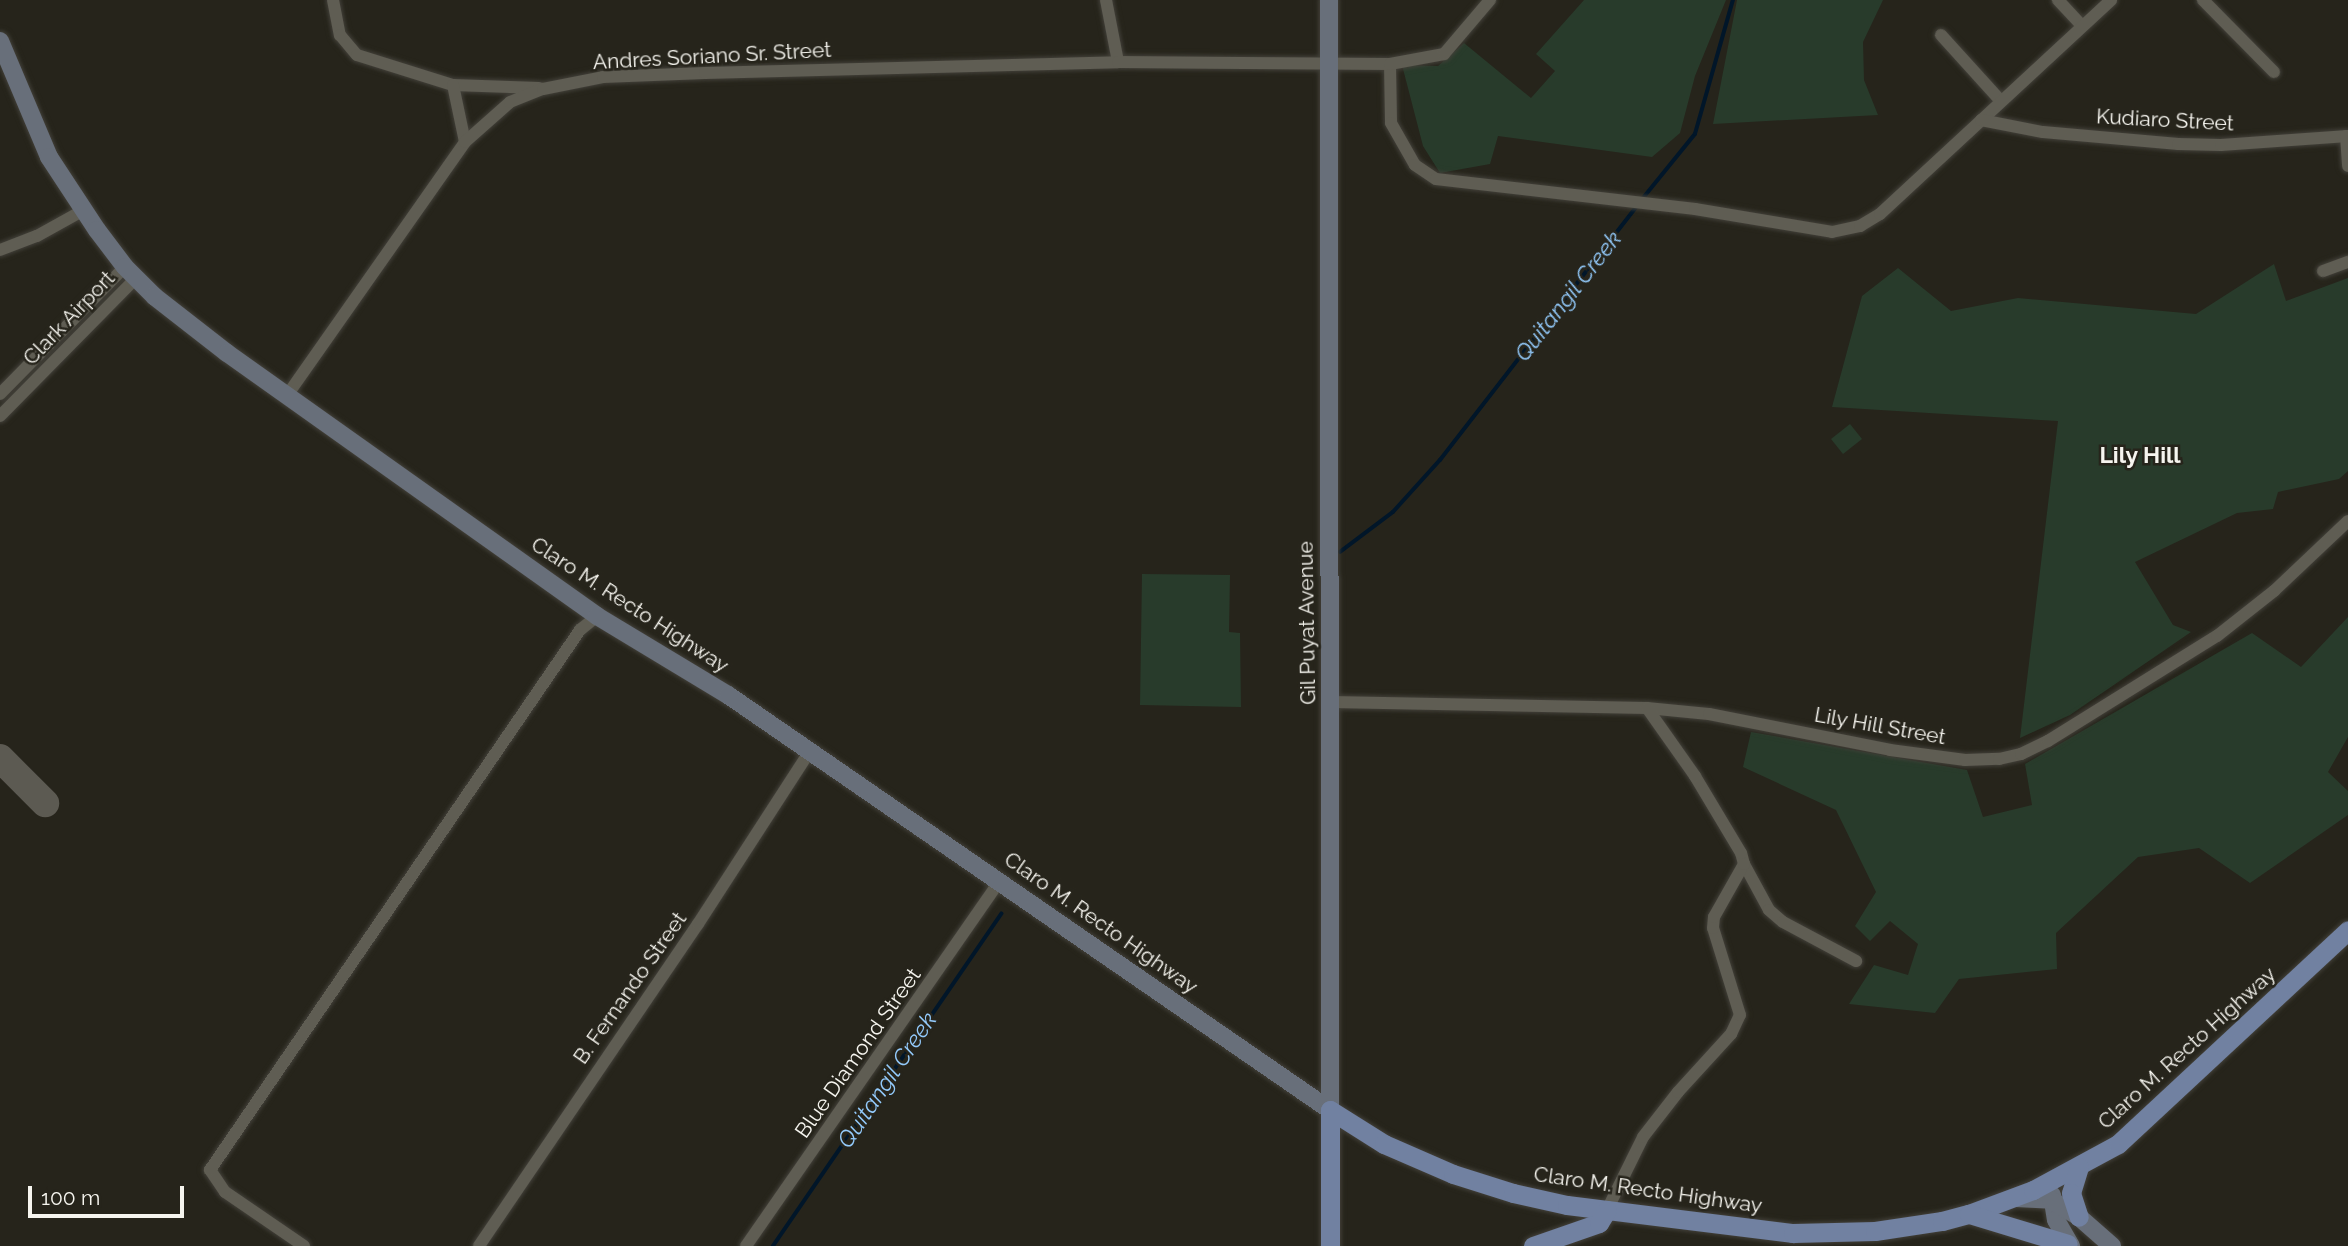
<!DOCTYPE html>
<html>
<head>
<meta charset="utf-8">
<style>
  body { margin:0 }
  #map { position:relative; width:2348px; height:1246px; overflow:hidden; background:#26241b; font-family:Raleway,sans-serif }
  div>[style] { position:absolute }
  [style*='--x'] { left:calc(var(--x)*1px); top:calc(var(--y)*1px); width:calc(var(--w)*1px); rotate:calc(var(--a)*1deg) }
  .green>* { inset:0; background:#283b2b }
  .stream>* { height:3.5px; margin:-1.75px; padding:0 1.75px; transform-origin:1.75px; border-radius:1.75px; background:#011629 }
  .taxiway>* { height:28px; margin:-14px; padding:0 14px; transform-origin:14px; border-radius:14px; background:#5c5a52 }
  .roads { filter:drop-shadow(0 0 2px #424039) drop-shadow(0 0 2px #424039) }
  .street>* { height:12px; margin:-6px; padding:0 6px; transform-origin:6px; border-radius:6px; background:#5f5d53 }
  .secondary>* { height:18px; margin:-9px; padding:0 9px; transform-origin:9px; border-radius:9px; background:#686f7a }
  .primary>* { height:19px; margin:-9.5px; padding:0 9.5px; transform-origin:9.5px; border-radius:9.5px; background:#7181a1 }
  span { translate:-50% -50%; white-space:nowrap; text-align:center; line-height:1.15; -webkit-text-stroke:5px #26241b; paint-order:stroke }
  .street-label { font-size:21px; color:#f6f5ef }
  .water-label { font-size:23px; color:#93cafb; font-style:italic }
  .neighbourhood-label { font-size:23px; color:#f6f5ef; font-weight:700 }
  .scale { position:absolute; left:28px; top:1186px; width:156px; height:32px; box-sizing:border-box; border:4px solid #f6f5ef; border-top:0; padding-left:9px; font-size:21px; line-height:24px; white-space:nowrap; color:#f6f5ef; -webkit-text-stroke:5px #26241b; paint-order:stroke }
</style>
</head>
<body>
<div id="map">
  <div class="green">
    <i style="clip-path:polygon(1584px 0,1726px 0,1695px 76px,1680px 133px,1652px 157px,1498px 136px,1490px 164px,1440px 173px,1423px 146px,1402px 65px,1438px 66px,1464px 43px,1531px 98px,1555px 71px,1536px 54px)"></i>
    <i style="clip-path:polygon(1737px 0,1883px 0,1863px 42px,1864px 80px,1878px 115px,1713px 124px)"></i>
    <i style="clip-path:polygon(2274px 264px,2286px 301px,2348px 278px,2348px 471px,2339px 479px,2278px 492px,2273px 509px,2237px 513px,2135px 562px,2173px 625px,2191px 632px,2070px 715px,2020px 738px,2058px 421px,1832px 407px,1862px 296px,1898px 268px,1951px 311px,2018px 298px,2196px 314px)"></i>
    <i style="clip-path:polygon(1850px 424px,1862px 439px,1843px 454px,1831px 439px)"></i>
    <i style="clip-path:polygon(1142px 574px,1230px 575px,1229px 632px,1240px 633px,1241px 707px,1140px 705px)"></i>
    <i style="clip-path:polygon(2348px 617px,2348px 737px,2328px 772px,2348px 791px,2348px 815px,2250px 883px,2199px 848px,2138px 857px,2056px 933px,2057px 969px,1959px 979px,1935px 1013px,1849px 1004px,1874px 965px,1908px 975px,1918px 944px,1890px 921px,1870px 941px,1855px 926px,1876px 892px,1836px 810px,1743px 767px,1751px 732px,1967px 770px,1983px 817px,2032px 805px,2025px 764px,2252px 633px,2301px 667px)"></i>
  </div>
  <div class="stream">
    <i style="--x:1643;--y:198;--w:82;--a:-50.9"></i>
    <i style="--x:1695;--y:134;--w:139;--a:-74.2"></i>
    <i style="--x:1340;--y:552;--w:66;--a:-37"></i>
    <i style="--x:1393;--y:512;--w:70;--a:-47.9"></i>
    <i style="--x:1440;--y:460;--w:320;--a:-52.2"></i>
    <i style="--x:773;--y:1246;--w:403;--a:-55.5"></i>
  </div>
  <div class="taxiway">
    <i style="--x:0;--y:758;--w:64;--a:45"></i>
  </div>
  <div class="roads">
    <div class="street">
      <i style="--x:333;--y:0;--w:36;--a:79"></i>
      <i style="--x:340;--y:35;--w:26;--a:50"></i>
      <i style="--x:357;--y:55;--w:101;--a:17.4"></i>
      <i style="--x:453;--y:85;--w:86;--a:2"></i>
      <i style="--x:1106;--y:0;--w:63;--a:79"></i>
      <i style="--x:2058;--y:0;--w:35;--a:47"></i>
      <i style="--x:2203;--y:0;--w:101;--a:45.4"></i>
      <i style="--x:1941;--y:35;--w:88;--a:47.8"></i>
      <i style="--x:1390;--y:64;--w:59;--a:89"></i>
      <i style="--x:1391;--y:123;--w:48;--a:60.3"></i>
      <i style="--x:1415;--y:165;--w:25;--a:34"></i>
      <i style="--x:1436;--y:179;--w:261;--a:6.6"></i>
      <i style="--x:1695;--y:209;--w:139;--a:9.5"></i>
      <i style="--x:1832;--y:232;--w:29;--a:-12"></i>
      <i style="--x:1860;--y:226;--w:23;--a:-31"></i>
      <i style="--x:1880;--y:214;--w:315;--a:-42.8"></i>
      <i style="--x:453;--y:85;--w:58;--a:78.1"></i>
      <i style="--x:1981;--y:120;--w:63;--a:11"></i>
      <i style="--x:2043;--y:132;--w:136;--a:5.1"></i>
      <i style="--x:2178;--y:144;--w:43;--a:1.3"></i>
      <i style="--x:2221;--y:145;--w:127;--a:-4.1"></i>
      <i style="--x:2346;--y:136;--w:30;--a:86"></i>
      <i style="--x:0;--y:250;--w:40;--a:-21"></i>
      <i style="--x:37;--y:236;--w:51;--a:-29.1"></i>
      <i style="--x:2323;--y:271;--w:27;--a:-20"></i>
      <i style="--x:0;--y:394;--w:178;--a:-45.5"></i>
      <i style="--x:288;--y:394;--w:308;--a:-54.9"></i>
      <i style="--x:465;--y:142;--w:60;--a:-41.6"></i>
      <i style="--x:510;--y:102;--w:35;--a:-22"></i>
      <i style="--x:543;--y:89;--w:61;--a:-11.3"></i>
      <i style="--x:603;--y:77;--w:102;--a:-2.2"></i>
      <i style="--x:705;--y:73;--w:413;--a:-1.5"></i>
      <i style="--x:1118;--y:62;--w:272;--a:0.4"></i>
      <i style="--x:1390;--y:64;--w:55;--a:-10.5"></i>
      <i style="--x:1444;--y:54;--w:71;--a:-49.6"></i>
      <i style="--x:0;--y:416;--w:194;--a:-45.4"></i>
      <i style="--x:1331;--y:702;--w:316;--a:1.1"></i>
      <i style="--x:1647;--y:708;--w:62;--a:5.5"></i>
      <i style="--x:1709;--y:714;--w:185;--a:11.2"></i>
      <i style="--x:1890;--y:750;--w:76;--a:7.6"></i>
      <i style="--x:1965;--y:760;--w:34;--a:-2"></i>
      <i style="--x:1999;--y:759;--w:23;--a:-13"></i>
      <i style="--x:2021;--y:754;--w:30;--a:-26"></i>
      <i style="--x:2048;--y:741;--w:199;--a:-31.9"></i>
      <i style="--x:2217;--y:636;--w:73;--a:-38.3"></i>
      <i style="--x:2274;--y:591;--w:102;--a:-43.4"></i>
      <i style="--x:1744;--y:864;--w:52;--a:61.5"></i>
      <i style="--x:1769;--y:910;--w:18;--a:41"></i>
      <i style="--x:1783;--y:922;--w:83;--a:28.1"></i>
      <i style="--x:1607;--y:1210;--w:81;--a:-63.7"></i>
      <i style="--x:1643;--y:1137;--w:57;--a:-52.1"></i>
      <i style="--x:1678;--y:1092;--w:79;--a:-47.6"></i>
      <i style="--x:1731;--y:1034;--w:21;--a:-65"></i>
      <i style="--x:1740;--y:1015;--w:91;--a:-107.2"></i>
      <i style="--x:1713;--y:928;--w:11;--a:-85"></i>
      <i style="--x:1714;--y:917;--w:61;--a:-60.5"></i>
      <i style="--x:1744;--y:864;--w:11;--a:-105"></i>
      <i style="--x:1741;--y:853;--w:90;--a:-120.9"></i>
      <i style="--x:1695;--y:776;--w:83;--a:-125.2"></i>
      <i style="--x:304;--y:1246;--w:96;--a:-145.6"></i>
      <i style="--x:225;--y:1192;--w:27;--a:-124"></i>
      <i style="--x:210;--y:1170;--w:655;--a:-55.58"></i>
      <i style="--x:580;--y:630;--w:22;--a:-39"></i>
      <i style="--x:479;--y:1246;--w:389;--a:-55.8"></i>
      <i style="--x:698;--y:924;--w:206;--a:-57.1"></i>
      <i style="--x:746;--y:1246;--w:445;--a:-55.2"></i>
    </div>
    <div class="secondary">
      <i style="--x:1329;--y:0;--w:1110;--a:89.95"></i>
      <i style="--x:0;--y:41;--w:126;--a:67.1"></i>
      <i style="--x:49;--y:157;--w:87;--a:56.7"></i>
      <i style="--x:97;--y:230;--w:46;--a:52.9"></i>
      <i style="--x:125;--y:267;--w:42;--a:45"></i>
      <i style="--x:155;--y:297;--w:91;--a:37.9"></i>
      <i style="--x:227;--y:353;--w:454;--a:35.4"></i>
      <i style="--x:597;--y:616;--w:153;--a:31.1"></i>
      <i style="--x:728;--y:695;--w:731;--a:34.58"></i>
      <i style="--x:2052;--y:1195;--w:25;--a:81"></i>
      <i style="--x:2056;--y:1220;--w:30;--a:60"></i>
      <i style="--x:2016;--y:1198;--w:35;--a:3"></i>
      <i style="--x:2051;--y:1200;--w:33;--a:31"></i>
      <i style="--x:2079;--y:1217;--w:44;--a:41.3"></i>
    </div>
    <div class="primary">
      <i style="--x:1330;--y:1110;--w:64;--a:32.2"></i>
      <i style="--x:1384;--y:1144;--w:75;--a:23.5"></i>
      <i style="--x:1453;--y:1174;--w:63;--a:17.6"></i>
      <i style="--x:1513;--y:1193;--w:55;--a:12.5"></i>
      <i style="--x:1567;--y:1205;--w:228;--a:7.1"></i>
      <i style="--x:1793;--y:1233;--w:82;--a:-1.4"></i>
      <i style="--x:1875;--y:1231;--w:68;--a:-8.5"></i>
      <i style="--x:1942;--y:1221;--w:28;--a:-15"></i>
      <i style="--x:1969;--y:1214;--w:68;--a:-20.6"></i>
      <i style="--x:2033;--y:1190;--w:97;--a:-28.4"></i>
      <i style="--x:2118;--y:1144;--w:314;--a:-42.9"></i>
      <i style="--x:2079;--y:1167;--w:27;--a:107"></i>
      <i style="--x:2071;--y:1193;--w:25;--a:72"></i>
      <i style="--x:1969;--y:1214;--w:103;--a:16.9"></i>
      <i style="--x:1330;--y:1246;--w:136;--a:-90"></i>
      <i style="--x:1533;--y:1246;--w:70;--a:-19.2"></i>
      <i style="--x:1599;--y:1223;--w:15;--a:-58"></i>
    </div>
  </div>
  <div class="street-label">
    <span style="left:712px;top:56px;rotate:-3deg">Andres Soriano Sr. Street</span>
    <span style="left:2165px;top:120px;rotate:3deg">Kudiaro Street</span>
    <span style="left:69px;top:318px;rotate:-46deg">Clark Airport</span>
    <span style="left:630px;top:605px;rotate:33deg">Claro M. Recto Highway</span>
    <span style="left:1307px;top:623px;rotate:-91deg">Gil Puyat Avenue</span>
    <span style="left:1880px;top:726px;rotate:10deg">Lily Hill Street</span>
    <span style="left:1101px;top:923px;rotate:35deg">Claro M. Recto Highway</span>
    <span style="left:630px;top:988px;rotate:-55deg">B. Fernando Street</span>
    <span style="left:2187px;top:1048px;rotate:-42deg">Claro M. Recto Highway</span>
    <span style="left:858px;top:1053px;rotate:-55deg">Blue Diamond Street</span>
    <span style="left:1648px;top:1190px;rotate:8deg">Claro M. Recto Highway</span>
  </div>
  <div class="water-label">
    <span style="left:1568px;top:296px;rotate:-52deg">Quitangil Creek</span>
    <span style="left:887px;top:1080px;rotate:-56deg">Quitangil Creek</span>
  </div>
  <div class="neighbourhood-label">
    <span style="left:2140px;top:455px">Lily Hill</span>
  </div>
  <div class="scale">100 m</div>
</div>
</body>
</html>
